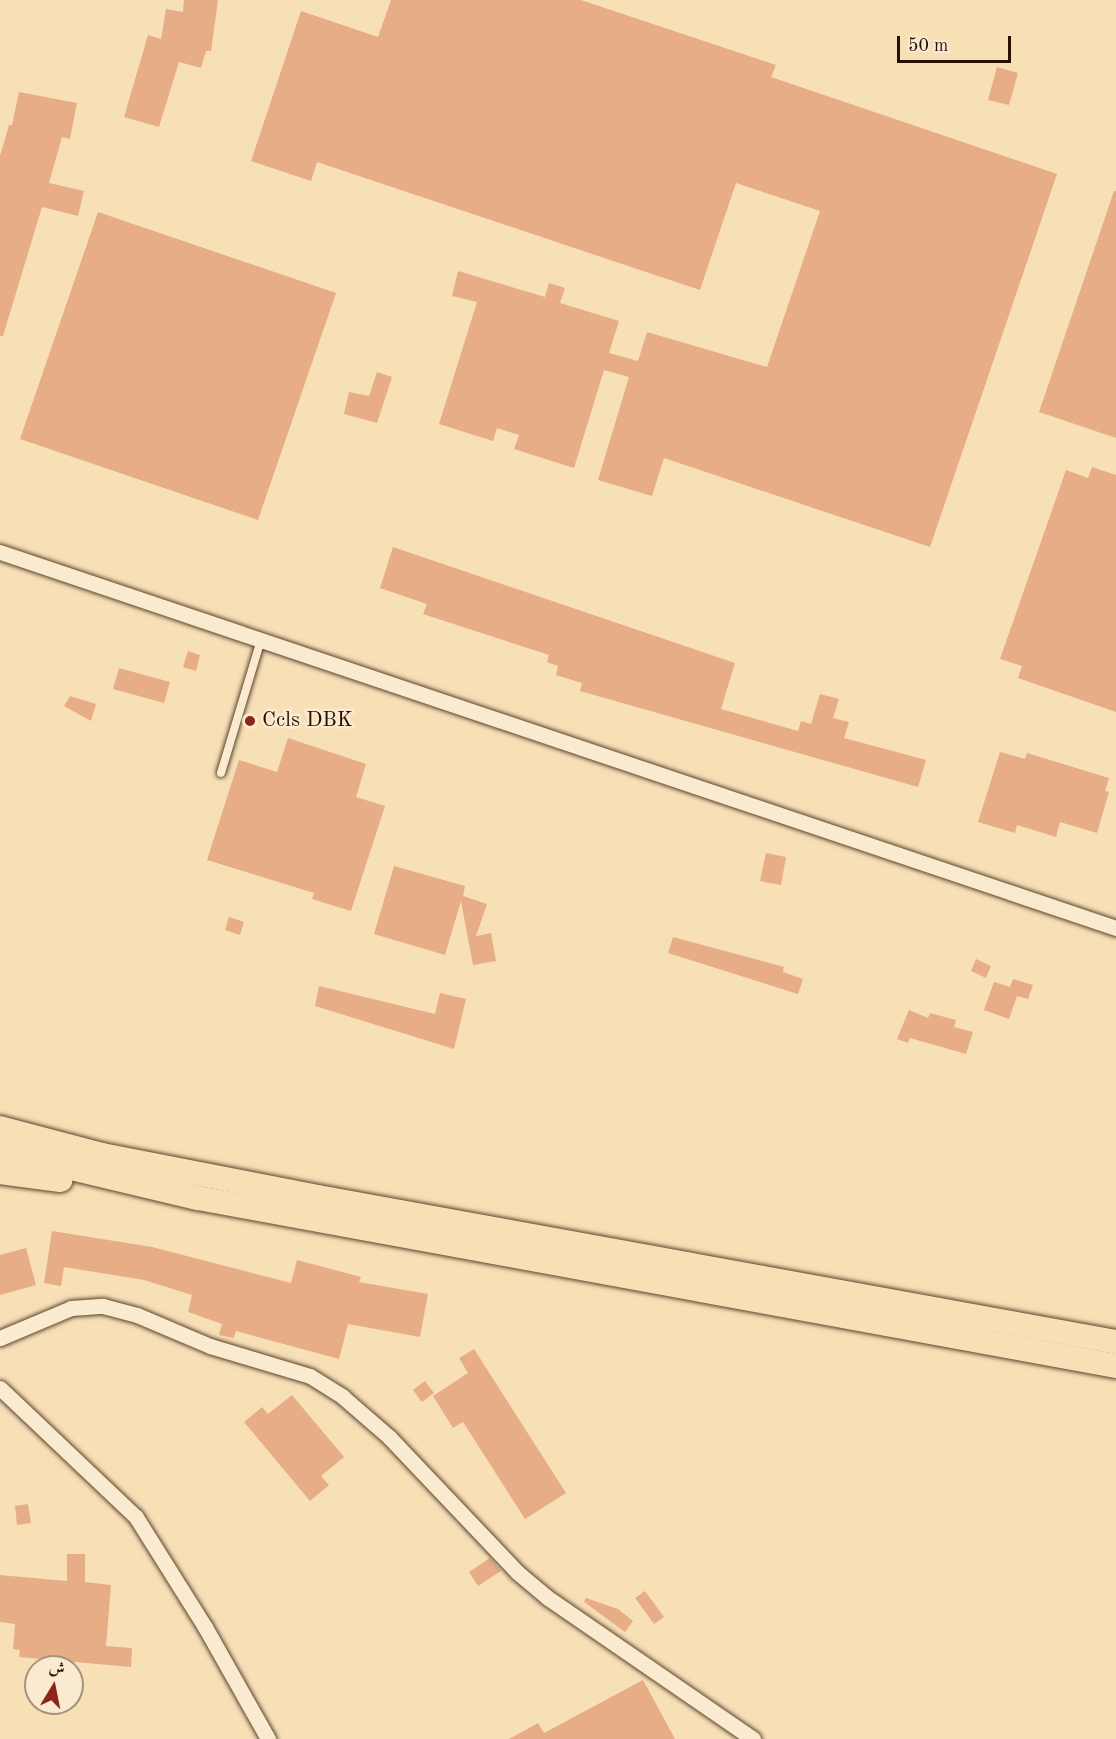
<!DOCTYPE html>
<html>
<head>
<meta charset="utf-8">
<style>
  body { margin:0 }
  #map { position:relative; width:1116px; height:1739px; overflow:hidden; background:#f7dfb6; font-family:"Old Standard TT",Amiri,serif }
  div>[style] { position:absolute }
  [style*='--x'] { left:calc(var(--x)*1px); top:calc(var(--y)*1px); width:calc(var(--w)*1px); rotate:calc(var(--a)*1deg) }
  .building>* { inset:0; background:#e7ad87 }
  .roads { filter:drop-shadow(0 0 2px #5c442e) drop-shadow(0 0 2px #5c442e) }
  .service>* { height:8px; margin:-4px; padding:0 4px; transform-origin:4px; border-radius:4px; background:#faead0 }
  .minor>* { height:15px; margin:-7.5px; padding:0 7.5px; transform-origin:7.5px; border-radius:7.5px; background:#faead0 }
  .trunk>* { height:24px; margin:-12px; padding:0 12px; transform-origin:12px; border-radius:12px; background:#f7dfb6 }
  .dots>* { width:16px; height:16px; translate:-50% -50%; box-sizing:border-box; border:3px solid #faead0; border-radius:50% }
  span { translate:-50% -50%; white-space:nowrap; text-align:center; line-height:1.15; -webkit-text-stroke:5px #faead0; paint-order:stroke }
  .poi-label { font-size:21px; color:#281001 }
  .left { translate:0 -50%; text-align:left }
  .north { position:absolute; left:24px; top:1655px; width:60px; height:60px; box-sizing:border-box; background:#faead0; border:2px solid #a6937d; border-radius:50%; rotate:10deg; font-size:16px; font-weight:700; line-height:24px; text-align:center; color:#281001 }
  .north::after { content:''; display:block; margin:auto; width:21px; height:27px; background:#8f2418; clip-path:polygon(50% 0,100% 100%,50% 72%,0 100%) }
  .scale { position:absolute; left:897px; top:36px; width:114px; height:27px; box-sizing:border-box; border:3px solid #281001; border-top:0; padding-left:8px; font-size:18px; line-height:21px; white-space:nowrap; color:#281001; -webkit-text-stroke:4px #faead0; paint-order:stroke }
</style>
</head>
<body>
<div id="map">
  <div class="building">
    <i style="clip-path:polygon(184px 0,218px 0,211px 51px,206px 51px,201px 68px,179px 62px,159px 127px,124px 117px,148px 35px,161px 39px,166px 9px,183px 12px)"></i>
    <i style="clip-path:polygon(391px 0,581px 0,776px 65px,771px 77px,1057px 174px,930px 547px,664px 458px,652px 496px,598px 480px,629px 377px,604px 370px,574px 468px,514px 449px,519px 435px,497px 428px,493px 441px,439px 424px,477px 302px,452px 296px,458px 271px,545px 297px,549px 283px,565px 288px,560px 303px,619px 321px,609px 353px,638px 361px,647px 332px,767px 367px,820px 211px,736px 183px,700px 290px,317px 162px,311px 181px,251px 161px,301px 11px,378px 37px)"></i>
    <i style="clip-path:polygon(997px 67px,1018px 73px,1009px 105px,988px 100px)"></i>
    <i style="clip-path:polygon(19px 92px,77px 103px,70px 139px,62px 137px,49px 183px,84px 191px,78px 216px,42px 207px,3px 336px,0 336px,0 156px,9px 125px,12px 125px)"></i>
    <i style="clip-path:polygon(1114px 191px,1116px 191px,1116px 438px,1039px 412px)"></i>
    <i style="clip-path:polygon(98px 212px,336px 293px,258px 520px,20px 439px)"></i>
    <i style="clip-path:polygon(377px 372px,392px 377px,377px 423px,344px 414px,349px 392px,369px 396px)"></i>
    <i style="clip-path:polygon(1092px 467px,1116px 475px,1116px 712px,1018px 678px,1022px 666px,1000px 659px,1066px 470px,1088px 478px)"></i>
    <i style="clip-path:polygon(393px 547px,735px 663px,721px 709px,798px 731px,801px 721px,811px 724px,820px 694px,839px 699px,833px 718px,849px 722px,844px 738px,926px 760px,918px 787px,580px 691px,582px 683px,556px 675px,558px 666px,547px 662px,549px 655px,423px 614px,427px 604px,380px 588px)"></i>
    <i style="clip-path:polygon(188px 651px,200px 655px,196px 671px,183px 667px)"></i>
    <i style="clip-path:polygon(119px 668px,170px 682px,164px 703px,113px 689px)"></i>
    <i style="clip-path:polygon(70px 696px,96px 704px,91px 721px,64px 706px)"></i>
    <i style="clip-path:polygon(288px 738px,366px 764px,356px 797px,385px 806px,351px 911px,312px 899px,314px 893px,207px 860px,239px 760px,277px 772px)"></i>
    <i style="clip-path:polygon(1000px 752px,1025px 759px,1027px 753px,1109px 778px,1105px 791px,1109px 792px,1097px 833px,1060px 822px,1056px 837px,1017px 825px,1015px 833px,978px 822px)"></i>
    <i style="clip-path:polygon(766px 853px,786px 857px,781px 885px,760px 881px)"></i>
    <i style="clip-path:polygon(394px 866px,465px 886px,463px 896px,487px 904px,476px 936px,491px 933px,496px 961px,473px 965px,461px 901px,445px 955px,374px 934px)"></i>
    <i style="clip-path:polygon(229px 917px,244px 922px,240px 935px,225px 930px)"></i>
    <i style="clip-path:polygon(673px 937px,784px 967px,783px 972px,803px 979px,798px 994px,668px 953px)"></i>
    <i style="clip-path:polygon(976px 959px,991px 966px,986px 978px,971px 971px)"></i>
    <i style="clip-path:polygon(1013px 979px,1033px 985px,1028px 999px,1017px 996px,1009px 1019px,984px 1010px,994px 982px,1010px 987px)"></i>
    <i style="clip-path:polygon(319px 986px,435px 1014px,440px 993px,466px 999px,454px 1049px,315px 1006px)"></i>
    <i style="clip-path:polygon(909px 1010px,928px 1018px,930px 1013px,956px 1020px,954px 1027px,973px 1032px,966px 1054px,910px 1038px,908px 1043px,897px 1039px)"></i>
    <i style="clip-path:polygon(52px 1231px,152px 1247px,291px 1283px,297px 1260px,361px 1277px,359px 1282px,428px 1294px,420px 1337px,348px 1324px,339px 1359px,236px 1331px,234px 1338px,219px 1335px,222px 1324px,188px 1312px,192px 1295px,144px 1280px,64px 1267px,61px 1286px,44px 1283px)"></i>
    <i style="clip-path:polygon(26px 1248px,36px 1285px,0 1295px,0 1255px)"></i>
    <i style="clip-path:polygon(474px 1349px,566px 1493px,525px 1519px,463px 1422px,453px 1428px,433px 1396px,468px 1373px,459px 1358px)"></i>
    <i style="clip-path:polygon(425px 1381px,434px 1393px,422px 1402px,413px 1390px)"></i>
    <i style="clip-path:polygon(292px 1395px,344px 1457px,321px 1476px,329px 1485px,310px 1501px,244px 1422px,262px 1407px,268px 1414px)"></i>
    <i style="clip-path:polygon(28px 1504px,31px 1523px,17px 1525px,15px 1506px)"></i>
    <i style="clip-path:polygon(67px 1554px,85px 1554px,85px 1582px,111px 1585px,106px 1646px,132px 1648px,131px 1667px,19px 1657px,20px 1650px,13px 1649px,15px 1624px,0 1622px,0 1575px,67px 1581px)"></i>
    <i style="clip-path:polygon(490px 1558px,501px 1571px,478px 1586px,469px 1572px)"></i>
    <i style="clip-path:polygon(645px 1591px,664px 1617px,654px 1624px,635px 1598px)"></i>
    <i style="clip-path:polygon(586px 1598px,618px 1609px,633px 1621px,625px 1632px,584px 1602px)"></i>
    <i style="clip-path:polygon(643px 1680px,675px 1739px,509px 1739px,538px 1723px,544px 1733px)"></i>
  </div>
  <div class="roads">
    <div class="service">
      <i style="--x:221;--y:773;--w:139;--a:-73.3"></i>
    </div>
    <div class="minor">
      <i style="--x:0;--y:552;--w:1178;--a:18.62"></i>
      <i style="--x:0;--y:1338;--w:77;--a:-22.9"></i>
      <i style="--x:71;--y:1308;--w:32;--a:-4"></i>
      <i style="--x:103;--y:1306;--w:35;--a:15"></i>
      <i style="--x:137;--y:1315;--w:79;--a:23"></i>
      <i style="--x:210;--y:1346;--w:104;--a:16.7"></i>
      <i style="--x:310;--y:1376;--w:39;--a:32"></i>
      <i style="--x:343;--y:1397;--w:61;--a:41"></i>
      <i style="--x:389;--y:1437;--w:186;--a:46.5"></i>
      <i style="--x:517;--y:1572;--w:40;--a:40"></i>
      <i style="--x:548;--y:1598;--w:249;--a:34.5"></i>
      <i style="--x:0;--y:1388;--w:187;--a:43.5"></i>
      <i style="--x:136;--y:1517;--w:130;--a:57.9"></i>
      <i style="--x:205;--y:1627;--w:129;--a:60.6"></i>
    </div>
    <div class="trunk">
      <i style="--x:0;--y:1128;--w:106;--a:14.8"></i>
      <i style="--x:102;--y:1155;--w:220;--a:11"></i>
      <i style="--x:318;--y:1197;--w:811;--a:10.3"></i>
      <i style="--x:0;--y:1151;--w:204;--a:13.4"></i>
      <i style="--x:198;--y:1198;--w:933;--a:10.37"></i>
      <i style="--x:0;--y:1172;--w:61;--a:7.6"></i>
    </div>
  </div>
  <div class="dots">
    <i style="left:250px;top:721px;background:#8f2418"></i>
  </div>
  <div class="poi-label">
    <span class="left" style="left:262px;top:721px">Ccls DBK</span>
  </div>
  <div class="north">ش</div>
  <div class="scale">50 m</div>
</div>
</body>
</html>
